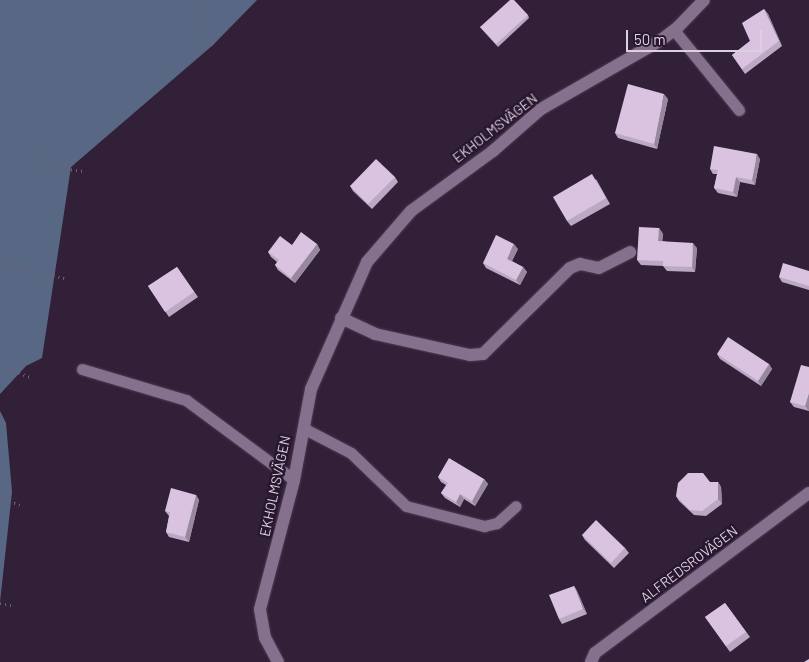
<!DOCTYPE html>
<html>
<head>
<meta charset="utf-8">
<style>
  body { margin:0 }
  #map { position:relative; width:809px; height:662px; overflow:hidden; background:#322039; font-family:Barlow,sans-serif }
  div>[style] { position:absolute }
  [style*='--x'] { left:calc(var(--x)*1px); top:calc(var(--y)*1px); width:calc(var(--w)*1px); rotate:calc(var(--a)*1deg) }
  .water>* { inset:0; background:#586884 }
  .path>* { height:3px; margin-top:-1.5px; transform-origin:0; background:repeating-linear-gradient(90deg,#6e5e74 0 1px,transparent 0 5px) }
  .roads { filter:drop-shadow(0 0 1px #4c3d51) drop-shadow(0 0 1px #4c3d51) }
  .service>* { height:11px; margin:-5.5px; padding:0 5.5px; transform-origin:5.5px; border-radius:5.5px; background:#85708d }
  .minor>* { height:12px; margin:-6px; padding:0 6px; transform-origin:6px; border-radius:6px; background:#85708d }
  .wall>* { inset:0; background:#bba8c2 }
  .shaded-wall>* { inset:0; background:#98889e }
  .building>* { inset:0; background:#d9c3e1 }
  span { translate:-50% -50%; white-space:nowrap; text-align:center; line-height:1.15; -webkit-text-stroke:5px #28172e; paint-order:stroke }
  .street-label { font-size:14px; color:#dcd1e1 }
  .scale { position:absolute; left:626px; top:30px; width:136px; height:22px; box-sizing:border-box; border:2px solid #dcd1e1; border-top:0; padding-left:6px; font-size:15px; line-height:18px; white-space:nowrap; color:#dcd1e1; -webkit-text-stroke:4px #28172e; paint-order:stroke }
</style>
</head>
<body>
<div id="map">
  <div class="water">
    <i style="clip-path:polygon(0 0,257px 0,213px 45px,71px 167px,42px 358px,26px 366px,0 394px)"></i>
    <i style="clip-path:polygon(0 411px,6px 423px,12px 492px,0 602px)"></i>
  </div>
  <div class="path">
    <i style="--x:202;--y:1;--w:24;--a:114"></i>
    <i style="--x:192;--y:23;--w:30;--a:46"></i>
    <i style="--x:37;--y:154;--w:19;--a:43"></i>
    <i style="--x:51;--y:167;--w:33;--a:7"></i>
    <i style="--x:0;--y:263;--w:66;--a:13.2"></i>
    <i style="--x:0;--y:366;--w:35;--a:20"></i>
    <i style="--x:0;--y:498;--w:21;--a:19"></i>
    <i style="--x:0;--y:603;--w:14;--a:12"></i>
  </div>
  <div class="roads">
    <div class="service">
      <i style="--x:674;--y:30;--w:103;--a:50.9"></i>
      <i style="--x:82;--y:369;--w:109;--a:16.6"></i>
      <i style="--x:186;--y:400;--w:134;--a:36.5"></i>
      <i style="--x:303;--y:428;--w:54;--a:27.5"></i>
      <i style="--x:351;--y:453;--w:76;--a:43.9"></i>
      <i style="--x:406;--y:506;--w:81;--a:14.4"></i>
      <i style="--x:484;--y:526;--w:13;--a:-13"></i>
      <i style="--x:497;--y:523;--w:25;--a:-42"></i>
    </div>
    <div class="minor">
      <i style="--x:341;--y:318;--w:38;--a:25"></i>
      <i style="--x:375;--y:334;--w:97;--a:12.5"></i>
      <i style="--x:470;--y:355;--w:13;--a:-4"></i>
      <i style="--x:483;--y:354;--w:122;--a:-44.7"></i>
      <i style="--x:570;--y:268;--w:11;--a:-22"></i>
      <i style="--x:580;--y:264;--w:19;--a:12"></i>
      <i style="--x:599;--y:268;--w:35;--a:-27"></i>
      <i style="--x:278;--y:662;--w:27;--a:-118"></i>
      <i style="--x:265;--y:638;--w:29;--a:-100"></i>
      <i style="--x:260;--y:609;--w:133;--a:-75.2"></i>
      <i style="--x:294;--y:480;--w:93;--a:-79.4"></i>
      <i style="--x:311;--y:389;--w:139;--a:-66.2"></i>
      <i style="--x:367;--y:262;--w:67;--a:-49.2"></i>
      <i style="--x:411;--y:211;--w:102;--a:-36.2"></i>
      <i style="--x:493;--y:151;--w:64;--a:-41.2"></i>
      <i style="--x:541;--y:109;--w:138;--a:-29.9"></i>
      <i style="--x:661;--y:40;--w:21;--a:-37"></i>
      <i style="--x:678;--y:27;--w:37;--a:-46"></i>
      <i style="--x:591;--y:662;--w:10;--a:-66"></i>
      <i style="--x:595;--y:653;--w:267;--a:-36.8"></i>
    </div>
  </div>
  <div class="wall">
    <i style="clip-path:polygon(764px 9px,768px 14px,782px 46px,745px 74px,732px 55px,750px 41px)"></i>
    <i style="clip-path:polygon(528px 15px,529px 18px,498px 47px,480px 27px)"></i>
    <i style="clip-path:polygon(668px 99px,657px 149px,618px 138px,615px 133px)"></i>
    <i style="clip-path:polygon(760px 159px,755px 185px,740px 182px,737px 197px,718px 193px,714px 188px,717px 174px,713px 174px,710px 169px)"></i>
    <i style="clip-path:polygon(395px 177px,398px 182px,372px 209px,353px 191px,350px 186px)"></i>
    <i style="clip-path:polygon(596px 179px,610px 204px,571px 226px,567px 221px)"></i>
    <i style="clip-path:polygon(659px 228px,663px 234px,662px 241px,697px 248px,695px 272px,667px 271px,663px 266px,641px 265px,637px 260px)"></i>
    <i style="clip-path:polygon(317px 244px,320px 250px,295px 283px,278px 270px,275px 265px,277px 262px,271px 257px,268px 252px,292px 245px)"></i>
    <i style="clip-path:polygon(518px 249px,512px 261px,523px 267px,527px 272px,520px 285px,486px 268px,483px 263px)"></i>
    <i style="clip-path:polygon(177px 267px,198px 297px,169px 317px,148px 286px)"></i>
    <i style="clip-path:polygon(809px 271px,809px 290px,782px 282px,779px 277px)"></i>
    <i style="clip-path:polygon(717px 354px,769px 364px,772px 369px,761px 386px,720px 359px)"></i>
    <i style="clip-path:polygon(809px 367px,809px 411px,794px 407px,790px 402px)"></i>
    <i style="clip-path:polygon(438px 477px,484px 479px,488px 484px,475px 506px,464px 499px,460px 507px,445px 498px,441px 493px,446px 485px,441px 482px)"></i>
    <i style="clip-path:polygon(710px 482px,718px 482px,721px 487px,722px 504px,706px 516px,694px 515px,679px 501px,676px 496px)"></i>
    <i style="clip-path:polygon(196px 495px,199px 500px,189px 542px,169px 537px,166px 532px,169px 516px,165px 511px)"></i>
    <i style="clip-path:polygon(582px 535px,625px 548px,629px 553px,614px 568px,585px 540px)"></i>
    <i style="clip-path:polygon(574px 586px,577px 591px,587px 614px,562px 624px,559px 619px)"></i>
    <i style="clip-path:polygon(725px 603px,750px 637px,730px 652px,705px 617px)"></i>
  </div>
  <div class="shaded-wall">
    <i style="clip-path:polygon(764px 9px,768px 14px,782px 46px,779px 41px)"></i>
    <i style="clip-path:polygon(664px 94px,668px 99px,657px 149px,654px 144px)"></i>
    <i style="clip-path:polygon(757px 154px,760px 159px,755px 185px,752px 180px)"></i>
    <i style="clip-path:polygon(736px 177px,740px 182px,737px 197px,733px 192px)"></i>
    <i style="clip-path:polygon(659px 228px,663px 234px,662px 246px,658px 241px)"></i>
    <i style="clip-path:polygon(693px 243px,697px 248px,695px 272px,692px 267px)"></i>
    <i style="clip-path:polygon(317px 244px,320px 250px,295px 283px,291px 278px)"></i>
    <i style="clip-path:polygon(514px 244px,518px 249px,510px 264px,507px 259px)"></i>
    <i style="clip-path:polygon(523px 267px,527px 272px,520px 285px,516px 280px)"></i>
    <i style="clip-path:polygon(769px 364px,772px 369px,761px 386px,758px 381px)"></i>
    <i style="clip-path:polygon(809px 393px,809px 411px,805px 406px)"></i>
    <i style="clip-path:polygon(484px 479px,488px 484px,475px 506px,472px 501px)"></i>
    <i style="clip-path:polygon(718px 482px,721px 487px,722px 504px,718px 499px)"></i>
    <i style="clip-path:polygon(460px 494px,464px 499px,460px 507px,456px 502px)"></i>
    <i style="clip-path:polygon(196px 495px,199px 500px,189px 542px,185px 537px)"></i>
    <i style="clip-path:polygon(574px 586px,577px 591px,587px 614px,583px 609px)"></i>
  </div>
  <div class="building">
    <i style="clip-path:polygon(510px 0,514px 0,528px 15px,496px 44px,480px 27px)"></i>
    <i style="clip-path:polygon(764px 9px,779px 41px,742px 69px,732px 55px,750px 41px,742px 23px)"></i>
    <i style="clip-path:polygon(628px 84px,664px 94px,654px 144px,615px 133px)"></i>
    <i style="clip-path:polygon(714px 146px,757px 154px,752px 180px,736px 177px,733px 192px,714px 188px,718px 170px,710px 169px)"></i>
    <i style="clip-path:polygon(376px 159px,395px 177px,368px 204px,350px 186px)"></i>
    <i style="clip-path:polygon(592px 174px,606px 198px,567px 221px,553px 197px)"></i>
    <i style="clip-path:polygon(639px 227px,659px 228px,658px 241px,693px 243px,692px 267px,663px 266px,663px 261px,637px 260px)"></i>
    <i style="clip-path:polygon(301px 232px,317px 244px,291px 278px,275px 265px,279px 260px,268px 252px,280px 236px,292px 245px)"></i>
    <i style="clip-path:polygon(496px 235px,514px 244px,507px 259px,523px 267px,516px 280px,483px 263px)"></i>
    <i style="clip-path:polygon(783px 263px,809px 271px,809px 286px,779px 277px)"></i>
    <i style="clip-path:polygon(177px 267px,194px 292px,165px 312px,148px 286px)"></i>
    <i style="clip-path:polygon(728px 337px,769px 364px,758px 381px,717px 354px)"></i>
    <i style="clip-path:polygon(801px 365px,809px 367px,809px 393px,805px 406px,790px 402px)"></i>
    <i style="clip-path:polygon(449px 458px,484px 479px,472px 501px,460px 494px,456px 502px,441px 493px,448px 483px,438px 477px)"></i>
    <i style="clip-path:polygon(688px 473px,703px 473px,710px 482px,718px 482px,718px 499px,702px 511px,690px 510px,676px 496px,678px 483px)"></i>
    <i style="clip-path:polygon(171px 488px,196px 495px,185px 537px,166px 532px,170px 512px,165px 511px)"></i>
    <i style="clip-path:polygon(596px 520px,625px 548px,611px 563px,582px 535px)"></i>
    <i style="clip-path:polygon(574px 586px,583px 609px,559px 619px,549px 595px)"></i>
    <i style="clip-path:polygon(725px 603px,746px 632px,726px 646px,705px 617px)"></i>
    <i style="clip-path:polygon(809px 659px,809px 662px,804px 662px)"></i>
  </div>
  <div class="street-label">
    <span style="left:495px;top:128px;rotate:-38deg">EKHOLMSVÄGEN</span>
    <span style="left:275px;top:486px;rotate:-78deg">EKHOLMSVÄGEN</span>
    <span style="left:689px;top:564px;rotate:-37deg">ALFREDSROVÄGEN</span>
  </div>
  <div class="scale">50 m</div>
</div>
</body>
</html>
